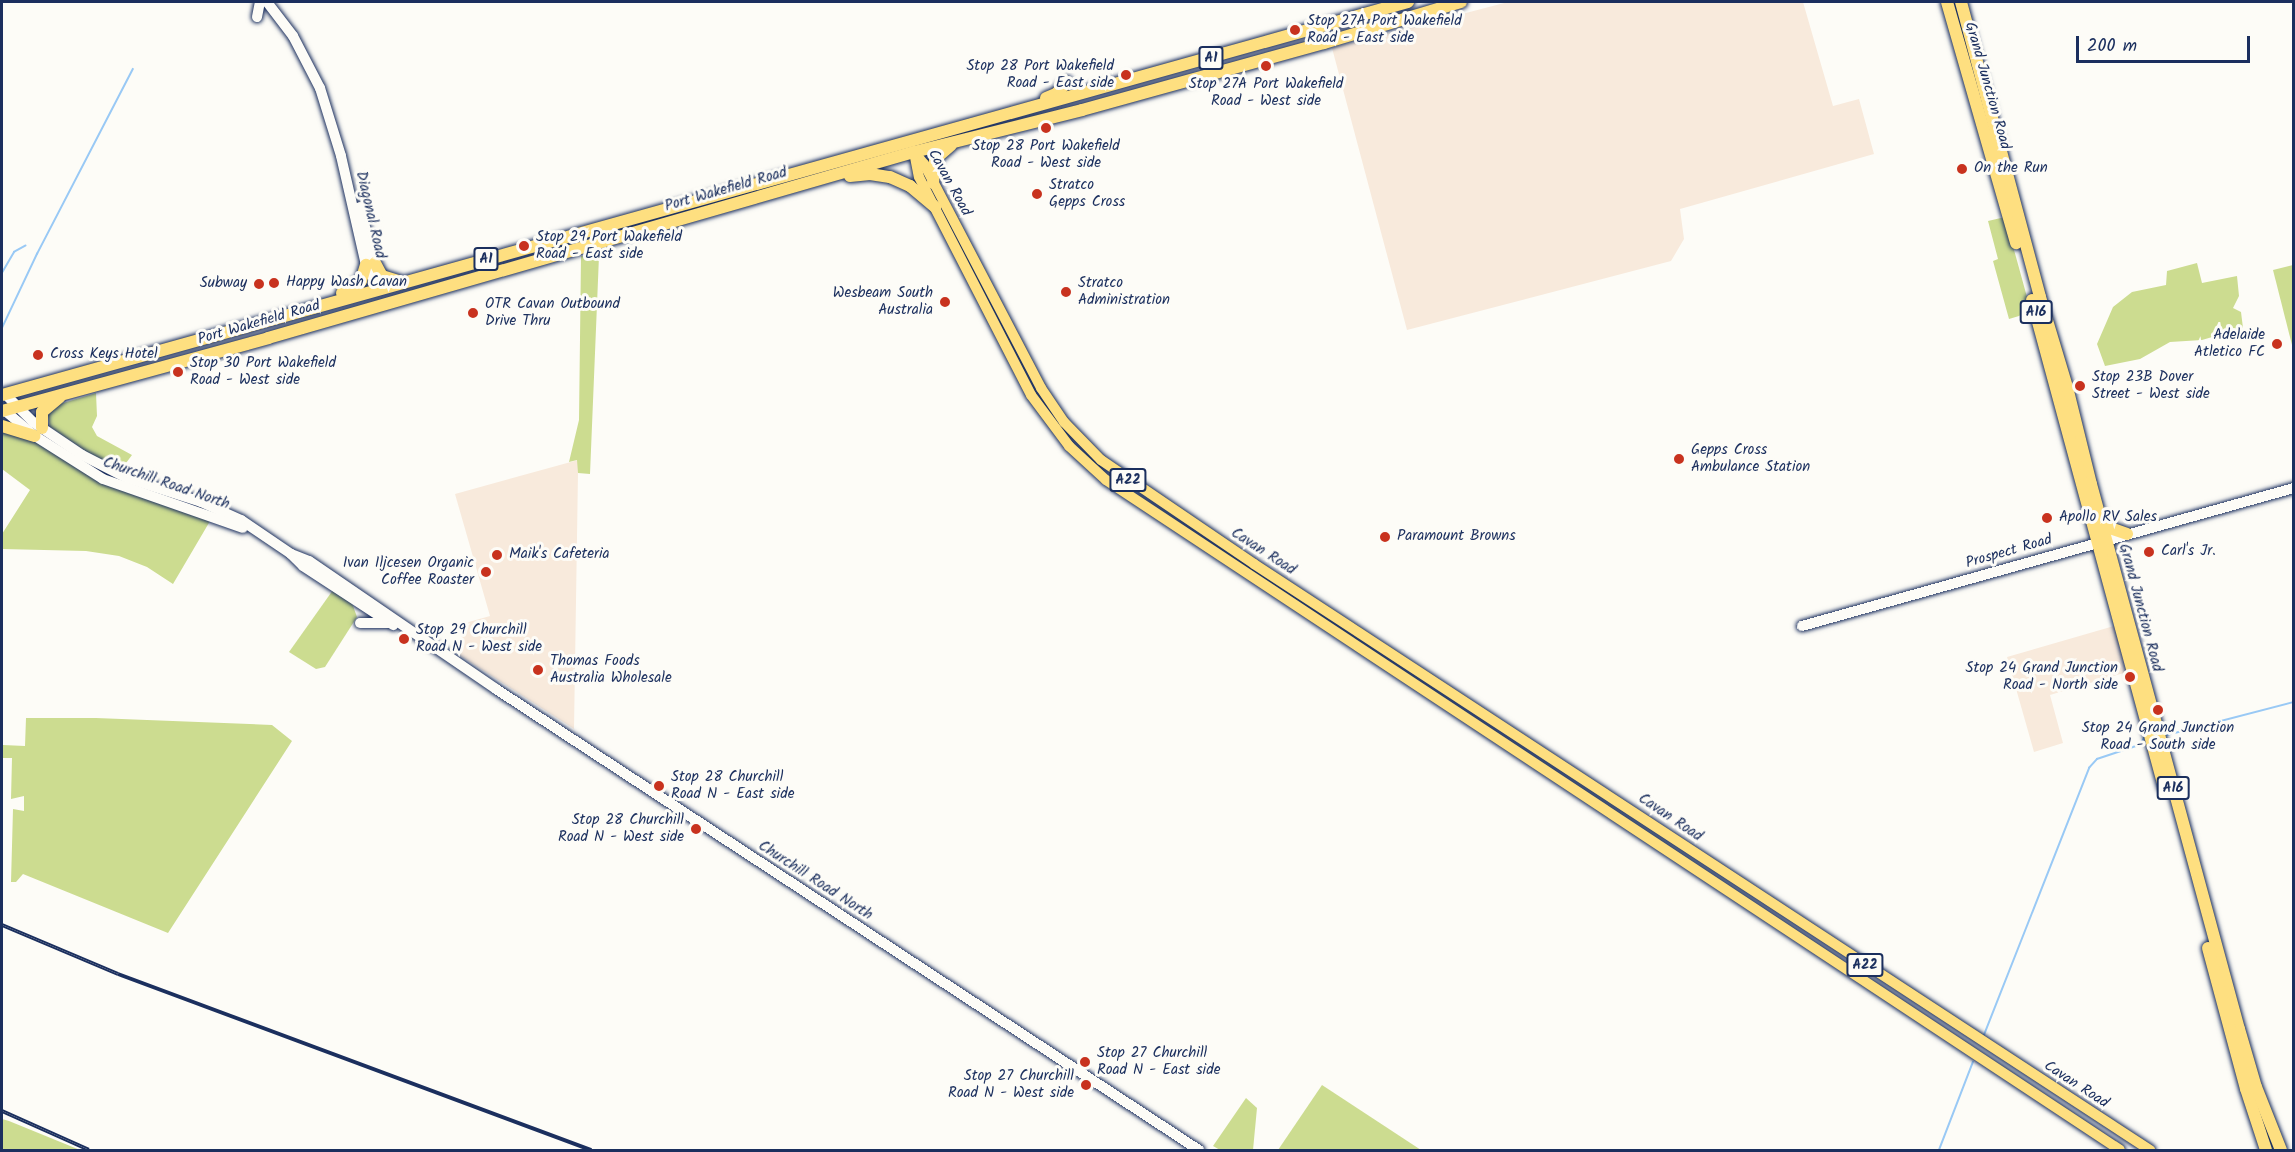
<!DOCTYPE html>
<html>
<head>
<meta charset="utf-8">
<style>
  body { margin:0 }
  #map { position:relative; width:2295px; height:1152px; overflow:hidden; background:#fdfcf7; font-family:Kalam,sans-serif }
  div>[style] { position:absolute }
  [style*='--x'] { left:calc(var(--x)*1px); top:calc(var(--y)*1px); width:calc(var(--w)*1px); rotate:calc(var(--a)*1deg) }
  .built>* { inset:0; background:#f8eadc }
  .green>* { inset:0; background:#ccdc90 }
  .stream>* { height:1.5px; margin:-0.75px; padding:0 0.75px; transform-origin:0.75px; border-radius:0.75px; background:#99c9f5 }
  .roads { filter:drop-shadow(0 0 2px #1b2f5e) drop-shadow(0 0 2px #1b2f5e) }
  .secondary>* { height:10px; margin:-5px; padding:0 5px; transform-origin:5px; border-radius:5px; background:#fdfcf7 }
  .primary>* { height:10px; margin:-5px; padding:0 5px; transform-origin:5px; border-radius:5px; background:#fedf80 }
  .highway>* { height:12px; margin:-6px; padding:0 6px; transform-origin:6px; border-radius:6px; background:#fedf80 }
  .rail>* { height:4px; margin-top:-2px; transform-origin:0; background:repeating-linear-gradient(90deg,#fdfcf7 0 4.5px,#1b2f5e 0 9px); box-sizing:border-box; border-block:2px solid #1b2f5e }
  .dots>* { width:16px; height:16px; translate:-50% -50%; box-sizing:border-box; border:3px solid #fdfcf7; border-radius:50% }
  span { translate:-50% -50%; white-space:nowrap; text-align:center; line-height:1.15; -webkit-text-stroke:6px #fdfcf7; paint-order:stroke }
  .shield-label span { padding:2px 4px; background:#fdfcf7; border:2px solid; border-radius:4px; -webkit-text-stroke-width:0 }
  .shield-label { font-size:14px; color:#1b2f5e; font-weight:700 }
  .poi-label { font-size:15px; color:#1b2f5e }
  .left { translate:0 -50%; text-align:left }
  .right { translate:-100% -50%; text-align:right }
  .street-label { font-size:15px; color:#1b2f5e }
  .frame { position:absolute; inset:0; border:3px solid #1b2f5e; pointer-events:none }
  .scale { position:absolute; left:2076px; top:36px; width:174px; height:27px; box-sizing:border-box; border:3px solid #1b2f5e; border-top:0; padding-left:8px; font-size:18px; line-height:21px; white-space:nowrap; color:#1b2f5e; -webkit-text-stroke:4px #fdfcf7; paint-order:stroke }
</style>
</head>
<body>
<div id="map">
  <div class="built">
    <i style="clip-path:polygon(1508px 2px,1803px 2px,1833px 106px,1859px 99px,1874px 154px,1680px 209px,1684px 239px,1671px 261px,1407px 330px,1332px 48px)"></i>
    <i style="clip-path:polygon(578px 460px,578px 473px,574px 729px,459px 655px,463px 642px,458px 625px,490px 616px,455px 494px)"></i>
    <i style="clip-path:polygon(2114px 626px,2127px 672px,2050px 695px,2063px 743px,2034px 752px,2007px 657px)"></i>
  </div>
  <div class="green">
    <i style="clip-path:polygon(2005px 217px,2030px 308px,2019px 316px,2009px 319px,1993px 261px,1998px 259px,1988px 221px)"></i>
    <i style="clip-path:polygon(581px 256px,599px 256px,590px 474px,578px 473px,577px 460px,569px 462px,579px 420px)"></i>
    <i style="clip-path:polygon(2197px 263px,2202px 283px,2237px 276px,2239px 296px,2233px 308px,2241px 312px,2243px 328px,2202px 340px,2170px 342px,2140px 359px,2105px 366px,2097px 344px,2113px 307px,2132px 292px,2166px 285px,2167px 271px)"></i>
    <i style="clip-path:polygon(2293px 265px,2294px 265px,2293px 349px,2273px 270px)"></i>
    <i style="clip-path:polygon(96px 393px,97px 416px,92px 427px,97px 436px,132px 455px,123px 467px,114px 468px,103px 463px,50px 427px,48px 415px,60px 404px)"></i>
    <i style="clip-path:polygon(2px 426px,35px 436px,86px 471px,213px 516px,173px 584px,147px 567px,119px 556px,86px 551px,2px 549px,2px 534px,30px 490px,2px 469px)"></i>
    <i style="clip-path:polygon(333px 590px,352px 603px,357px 617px,325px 667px,316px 669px,289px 652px)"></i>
    <i style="clip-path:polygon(26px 718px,96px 718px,272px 725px,292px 741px,168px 933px,23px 874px,16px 882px,11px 882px,13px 809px,24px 811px,24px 796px,11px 799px,12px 758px,2px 758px,2px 753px,3px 745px,25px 746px)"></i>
    <i style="clip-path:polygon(1322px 1085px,1421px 1150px,1278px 1150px)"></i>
    <i style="clip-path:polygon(1246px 1098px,1257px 1108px,1253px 1150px,1220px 1150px,1213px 1146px)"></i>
    <i style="clip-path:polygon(2px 1119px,9px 1121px,80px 1150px,2px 1150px)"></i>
  </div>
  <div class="stream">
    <i style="--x:2;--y:273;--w:24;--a:-60"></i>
    <i style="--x:14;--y:252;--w:13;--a:-29"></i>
    <i style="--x:2;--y:328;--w:82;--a:-64.7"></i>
    <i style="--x:37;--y:254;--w:208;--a:-62.6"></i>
    <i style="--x:2167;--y:735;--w:131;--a:-14.6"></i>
    <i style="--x:2140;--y:745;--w:8;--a:-60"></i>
    <i style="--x:1984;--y:1035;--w:287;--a:-68.5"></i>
    <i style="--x:2089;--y:768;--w:12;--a:-48"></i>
    <i style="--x:2097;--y:759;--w:51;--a:-18.4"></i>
    <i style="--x:1939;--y:1150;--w:94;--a:-68.9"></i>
  </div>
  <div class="roads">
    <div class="secondary">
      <i style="--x:267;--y:2;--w:43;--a:52.6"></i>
      <i style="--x:293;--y:36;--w:59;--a:62.6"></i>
      <i style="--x:320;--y:88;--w:71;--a:72.8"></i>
      <i style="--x:341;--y:156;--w:112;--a:77.1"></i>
      <i style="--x:366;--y:265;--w:26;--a:62"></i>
      <i style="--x:257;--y:17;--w:15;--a:-79"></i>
      <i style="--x:360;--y:207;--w:65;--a:75.7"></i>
      <i style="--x:5;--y:394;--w:40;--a:45"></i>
      <i style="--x:33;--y:422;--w:59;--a:34"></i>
      <i style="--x:82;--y:455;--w:51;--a:27.1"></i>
      <i style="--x:127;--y:478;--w:78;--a:18"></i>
      <i style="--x:201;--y:502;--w:44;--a:24.2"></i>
      <i style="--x:241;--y:520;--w:60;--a:34.2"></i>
      <i style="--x:291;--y:554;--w:17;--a:45"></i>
      <i style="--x:303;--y:566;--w:108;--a:33.2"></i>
      <i style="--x:4;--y:410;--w:40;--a:40"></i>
      <i style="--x:35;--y:436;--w:80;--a:32.3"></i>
      <i style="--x:103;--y:479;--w:148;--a:19.3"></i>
      <i style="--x:291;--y:554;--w:19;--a:21"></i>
      <i style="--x:309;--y:561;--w:227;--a:34.4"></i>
      <i style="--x:496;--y:689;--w:841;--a:33.26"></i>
      <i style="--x:360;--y:623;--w:30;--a:0"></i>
      <i style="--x:1802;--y:626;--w:511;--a:-15.67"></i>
    </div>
    <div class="primary">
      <i style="--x:914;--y:152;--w:16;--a:50"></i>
      <i style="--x:924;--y:164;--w:253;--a:62.4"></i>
      <i style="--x:1041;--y:388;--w:41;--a:55.9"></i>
      <i style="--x:1064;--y:422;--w:53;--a:45.8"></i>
      <i style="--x:1101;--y:460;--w:185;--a:34.2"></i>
      <i style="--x:1254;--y:564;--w:1071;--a:33.19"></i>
      <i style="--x:914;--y:152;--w:25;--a:79"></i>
      <i style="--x:919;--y:177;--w:245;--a:62.8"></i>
      <i style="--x:1031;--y:395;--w:64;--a:53.3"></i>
      <i style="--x:1069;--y:446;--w:50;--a:42.6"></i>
      <i style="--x:1106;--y:480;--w:1215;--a:33.45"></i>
    </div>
    <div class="highway">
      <i style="--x:1947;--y:2;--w:251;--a:74"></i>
      <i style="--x:1961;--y:2;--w:305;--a:75"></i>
      <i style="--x:2040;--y:297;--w:94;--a:73.3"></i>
      <i style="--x:2067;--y:387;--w:100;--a:76.1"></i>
      <i style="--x:2091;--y:484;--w:565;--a:74.81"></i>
      <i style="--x:2239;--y:1029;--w:60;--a:73.7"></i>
      <i style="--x:2256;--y:1087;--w:68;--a:68.4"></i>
      <i style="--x:1046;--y:98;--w:11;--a:-22"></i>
      <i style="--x:1056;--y:94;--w:16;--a:-47"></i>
      <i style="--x:850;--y:176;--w:20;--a:-6"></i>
      <i style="--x:870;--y:174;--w:20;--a:9"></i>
      <i style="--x:890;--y:177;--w:22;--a:24"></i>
      <i style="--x:910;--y:186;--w:33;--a:40"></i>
      <i style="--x:933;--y:183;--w:24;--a:-85"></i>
      <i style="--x:935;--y:159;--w:21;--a:-41"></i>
      <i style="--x:375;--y:263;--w:15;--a:62"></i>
      <i style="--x:382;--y:276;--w:17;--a:17"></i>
      <i style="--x:342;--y:293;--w:22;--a:-32"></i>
      <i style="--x:361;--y:281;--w:17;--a:-73"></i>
      <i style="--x:2032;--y:300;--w:505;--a:74.83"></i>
      <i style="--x:2;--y:395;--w:1460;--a:-15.62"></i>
      <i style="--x:2;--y:411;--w:276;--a:-15.3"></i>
      <i style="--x:268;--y:338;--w:672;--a:-16.06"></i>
      <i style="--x:914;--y:152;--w:173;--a:-14"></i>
      <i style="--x:1082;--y:110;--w:251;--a:-15.5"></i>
      <i style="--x:1324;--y:43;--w:143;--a:-16.7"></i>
      <i style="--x:2;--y:426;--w:34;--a:17"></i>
      <i style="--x:42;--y:428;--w:16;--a:-90"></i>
      <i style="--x:42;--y:412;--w:23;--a:-40"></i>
      <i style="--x:2101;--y:517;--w:14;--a:51"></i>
      <i style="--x:2110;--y:528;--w:18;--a:19"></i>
      <i style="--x:2208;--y:948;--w:146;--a:74.9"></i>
      <i style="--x:2246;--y:1089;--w:64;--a:71.8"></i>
    </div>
  </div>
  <div class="rail">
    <i style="--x:2;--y:925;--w:126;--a:22.9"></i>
    <i style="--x:118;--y:974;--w:505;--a:20.41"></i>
    <i style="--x:2;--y:1111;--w:95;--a:24.1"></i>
  </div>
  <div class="dots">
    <i style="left:1295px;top:30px;background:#c8321e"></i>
    <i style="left:1266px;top:66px;background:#c8321e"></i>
    <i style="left:1126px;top:75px;background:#c8321e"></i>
    <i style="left:1046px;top:128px;background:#c8321e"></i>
    <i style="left:1962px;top:169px;background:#c8321e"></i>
    <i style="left:1037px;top:194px;background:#c8321e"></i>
    <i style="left:524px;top:246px;background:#c8321e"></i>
    <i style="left:274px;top:283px;background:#c8321e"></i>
    <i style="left:259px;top:284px;background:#c8321e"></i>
    <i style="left:1066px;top:292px;background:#c8321e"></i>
    <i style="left:945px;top:302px;background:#c8321e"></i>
    <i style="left:473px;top:313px;background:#c8321e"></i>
    <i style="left:2277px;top:344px;background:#c8321e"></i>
    <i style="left:38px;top:355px;background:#c8321e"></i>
    <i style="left:178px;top:372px;background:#c8321e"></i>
    <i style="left:2080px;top:386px;background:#c8321e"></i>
    <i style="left:1679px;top:459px;background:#c8321e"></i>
    <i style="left:2047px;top:518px;background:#c8321e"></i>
    <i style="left:1385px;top:537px;background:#c8321e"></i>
    <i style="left:2149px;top:552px;background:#c8321e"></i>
    <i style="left:497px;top:555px;background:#c8321e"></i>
    <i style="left:486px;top:572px;background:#c8321e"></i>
    <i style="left:404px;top:639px;background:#c8321e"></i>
    <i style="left:538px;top:670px;background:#c8321e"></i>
    <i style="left:2130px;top:677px;background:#c8321e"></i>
    <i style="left:2158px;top:710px;background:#c8321e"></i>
    <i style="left:659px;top:786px;background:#c8321e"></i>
    <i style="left:696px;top:829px;background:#c8321e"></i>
    <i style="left:1085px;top:1062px;background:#c8321e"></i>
    <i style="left:1086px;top:1085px;background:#c8321e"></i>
  </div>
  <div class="shield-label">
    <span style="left:1211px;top:58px">A1</span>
    <span style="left:486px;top:259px">A1</span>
    <span style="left:2036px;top:312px">A16</span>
    <span style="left:1128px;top:480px">A22</span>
    <span style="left:2173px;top:788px">A16</span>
    <span style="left:1865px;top:965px">A22</span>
  </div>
  <div class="poi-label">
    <span class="left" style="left:1307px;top:30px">Stop 27A Port Wakefield<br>Road - East side</span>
    <span class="right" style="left:1114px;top:75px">Stop 28 Port Wakefield<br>Road - East side</span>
    <span style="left:1266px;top:93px">Stop 27A Port Wakefield<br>Road - West side</span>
    <span style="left:1046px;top:155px">Stop 28 Port Wakefield<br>Road - West side</span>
    <span class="left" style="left:1974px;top:169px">On the Run</span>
    <span class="left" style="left:1049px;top:194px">Stratco<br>Gepps Cross</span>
    <span class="left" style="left:536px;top:246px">Stop 29 Port Wakefield<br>Road - East side</span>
    <span class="left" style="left:286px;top:283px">Happy Wash Cavan</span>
    <span class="left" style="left:1078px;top:292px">Stratco<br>Administration</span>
    <span class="right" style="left:247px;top:284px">Subway</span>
    <span class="right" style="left:933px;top:302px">Wesbeam South<br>Australia</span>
    <span class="left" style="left:485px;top:313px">OTR Cavan Outbound<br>Drive Thru</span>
    <span class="right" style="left:2265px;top:344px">Adelaide<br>Atletico FC</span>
    <span class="left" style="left:50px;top:355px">Cross Keys Hotel</span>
    <span class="left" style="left:190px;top:372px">Stop 30 Port Wakefield<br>Road - West side</span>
    <span class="left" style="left:2092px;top:386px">Stop 23B Dover<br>Street - West side</span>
    <span class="left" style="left:1691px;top:459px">Gepps Cross<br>Ambulance Station</span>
    <span class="left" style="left:2059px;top:518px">Apollo RV Sales</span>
    <span class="left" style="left:1397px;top:537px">Paramount Browns</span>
    <span class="left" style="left:2161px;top:552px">Carl's Jr.</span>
    <span class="left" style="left:509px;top:555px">Maik's Cafeteria</span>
    <span class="right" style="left:474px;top:572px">Ivan Iljcesen Organic<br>Coffee Roaster</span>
    <span class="left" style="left:416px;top:639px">Stop 29 Churchill<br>Road N - West side</span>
    <span class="left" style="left:550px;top:670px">Thomas Foods<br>Australia Wholesale</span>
    <span class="right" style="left:2118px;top:677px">Stop 24 Grand Junction<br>Road - North side</span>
    <span style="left:2158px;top:737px">Stop 24 Grand Junction<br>Road - South side</span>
    <span class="left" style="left:671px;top:786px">Stop 28 Churchill<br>Road N - East side</span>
    <span class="right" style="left:684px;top:829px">Stop 28 Churchill<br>Road N - West side</span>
    <span class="left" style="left:1097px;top:1062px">Stop 27 Churchill<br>Road N - East side</span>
    <span class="right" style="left:1074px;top:1085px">Stop 27 Churchill<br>Road N - West side</span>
  </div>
  <div class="street-label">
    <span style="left:1987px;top:86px;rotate:74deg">Grand Junction Road</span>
    <span style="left:949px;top:183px;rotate:61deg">Cavan Road</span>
    <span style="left:726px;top:190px;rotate:-16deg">Port Wakefield Road</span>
    <span style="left:370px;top:215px;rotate:77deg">Diagonal Road</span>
    <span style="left:259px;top:323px;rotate:-16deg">Port Wakefield Road</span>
    <span style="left:166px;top:484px;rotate:19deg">Churchill Road North</span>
    <span style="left:1263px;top:552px;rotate:33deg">Cavan Road</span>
    <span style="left:2009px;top:552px;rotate:-16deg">Prospect Road</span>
    <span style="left:2140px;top:608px;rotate:75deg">Grand Junction Road</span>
    <span style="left:1670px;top:818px;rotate:34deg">Cavan Road</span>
    <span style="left:815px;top:881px;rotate:33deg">Churchill Road North</span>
    <span style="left:2076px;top:1085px;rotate:33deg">Cavan Road</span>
  </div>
  <div class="frame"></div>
  <div class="scale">200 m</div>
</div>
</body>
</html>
